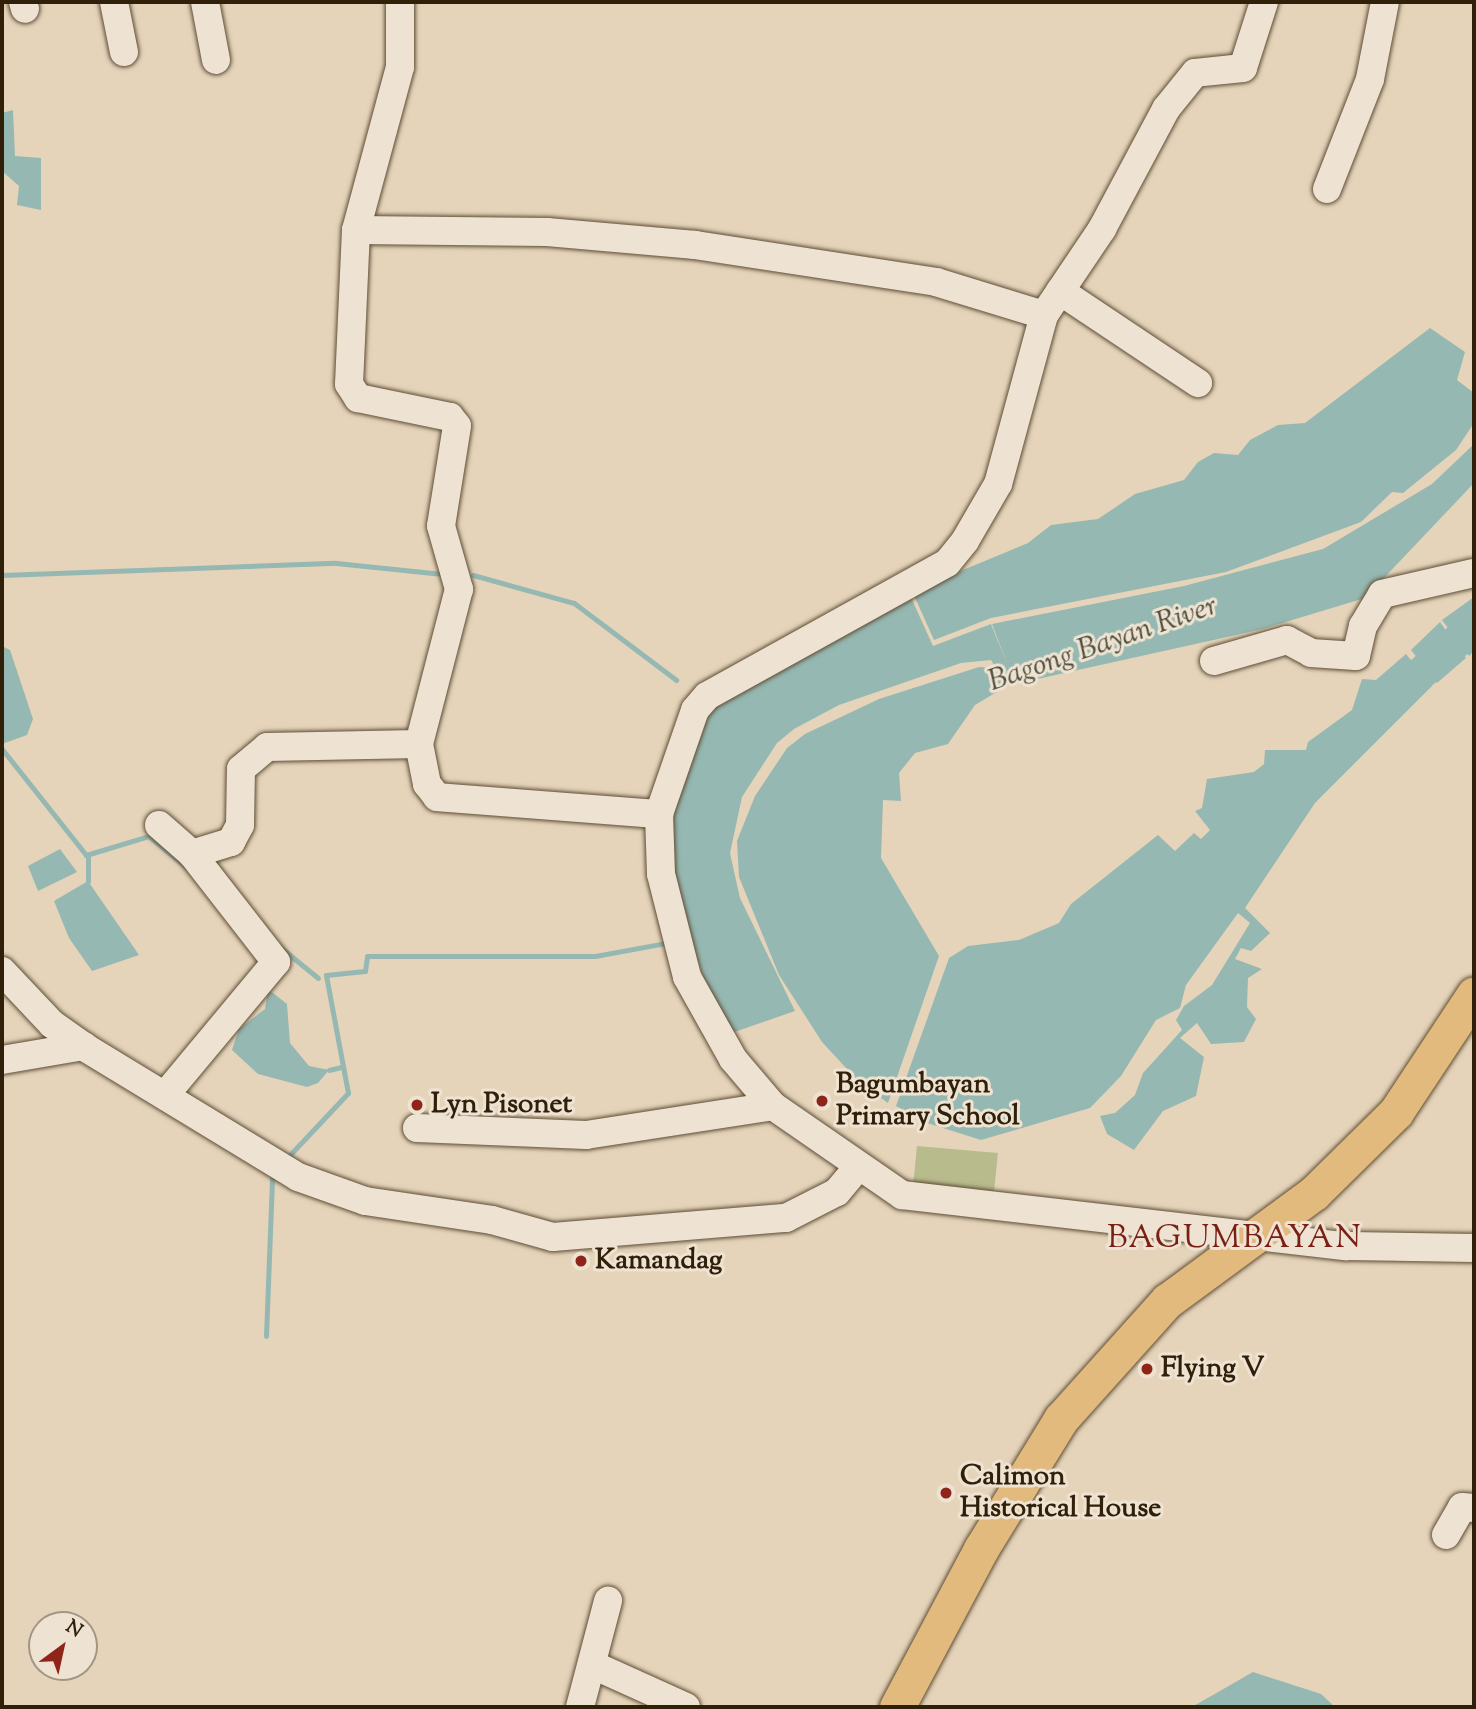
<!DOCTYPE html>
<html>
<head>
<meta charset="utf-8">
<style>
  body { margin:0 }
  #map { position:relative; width:1476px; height:1709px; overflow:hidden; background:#e5d4ba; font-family:"Sorts Mill Goudy",serif }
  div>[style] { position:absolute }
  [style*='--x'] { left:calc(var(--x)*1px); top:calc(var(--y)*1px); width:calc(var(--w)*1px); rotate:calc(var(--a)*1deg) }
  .green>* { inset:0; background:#b8bc8d }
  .water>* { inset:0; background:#96b8b2 }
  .stream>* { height:5px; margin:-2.5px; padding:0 2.5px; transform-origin:2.5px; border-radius:2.5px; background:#96b8b2 }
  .river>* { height:33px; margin:-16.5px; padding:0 16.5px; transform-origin:16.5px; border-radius:16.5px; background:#96b8b2 }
  .roads { filter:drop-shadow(0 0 2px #5e4d35) drop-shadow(0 0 2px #5e4d35) }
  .minor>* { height:28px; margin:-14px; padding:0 14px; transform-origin:14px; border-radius:14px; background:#eee3d2 }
  .major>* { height:35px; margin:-17.5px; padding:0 17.5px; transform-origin:17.5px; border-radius:17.5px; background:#e2ba7d }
  .dots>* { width:19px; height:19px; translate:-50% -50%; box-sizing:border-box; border:4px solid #eee3d2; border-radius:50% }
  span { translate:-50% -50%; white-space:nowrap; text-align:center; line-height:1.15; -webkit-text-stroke:6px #eee3d2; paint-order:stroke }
  .poi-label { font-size:28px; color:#312009; font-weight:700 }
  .left { translate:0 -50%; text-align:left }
  .water-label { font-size:30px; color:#4f4e3c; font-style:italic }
  .quarter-label { font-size:32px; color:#7a1f14; letter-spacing:2px }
  .frame { position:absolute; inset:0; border:4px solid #312009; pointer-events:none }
  .north { position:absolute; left:28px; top:1611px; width:70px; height:70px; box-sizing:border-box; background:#eee3d2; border:2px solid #a29582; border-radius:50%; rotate:33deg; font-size:19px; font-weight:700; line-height:28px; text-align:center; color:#312009 }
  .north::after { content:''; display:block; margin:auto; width:24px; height:32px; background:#8f2418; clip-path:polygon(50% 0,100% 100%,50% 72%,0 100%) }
</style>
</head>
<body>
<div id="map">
  <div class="green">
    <i style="clip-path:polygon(917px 1146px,998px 1153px,994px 1192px,913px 1186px)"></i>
  </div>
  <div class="water">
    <i style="clip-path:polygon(13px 110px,15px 156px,41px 158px,41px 210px,17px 205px,19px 186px,2px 171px,2px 113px)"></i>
    <i style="clip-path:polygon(1430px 328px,1465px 352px,1457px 380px,1474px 393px,1474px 423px,1456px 450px,1403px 493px,1392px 492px,1361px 522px,1226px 572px,991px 618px,934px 640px,912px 591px,1028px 543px,1051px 525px,1098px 519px,1135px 494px,1184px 480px,1198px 462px,1214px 453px,1238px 455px,1250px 440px,1278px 425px,1305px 423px)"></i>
    <i style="clip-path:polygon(1474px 444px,1474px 483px,1365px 598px,1263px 629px,1006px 686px,991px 660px,961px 663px,839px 705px,794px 729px,777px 743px,742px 797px,730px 853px,740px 898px,795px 1011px,723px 1036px,666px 865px,671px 793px,704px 701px,909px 593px,933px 646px,991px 624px,1008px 666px,992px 624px,1184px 586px,1323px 549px,1432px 484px)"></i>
    <i style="clip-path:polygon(1474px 597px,1474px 651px,1469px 656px,1442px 620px)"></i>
    <i style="clip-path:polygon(1440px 622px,1466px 658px,1437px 683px,1411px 650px)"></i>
    <i style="clip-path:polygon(2px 646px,10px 650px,33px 719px,27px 735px,2px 744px)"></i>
    <i style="clip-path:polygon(1406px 654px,1432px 686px,1315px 803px,1245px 908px,1270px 933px,1251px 951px,1241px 948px,1235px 959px,1262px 969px,1248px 978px,1247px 1007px,1256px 1019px,1244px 1042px,1211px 1044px,1197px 1023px,1180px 1038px,1204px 1057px,1196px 1096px,1163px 1111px,1134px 1150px,1107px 1134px,1100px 1116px,1115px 1113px,1135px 1095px,1143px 1073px,1182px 1030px,1176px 1020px,1184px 1006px,1212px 985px,1250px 923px,1238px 913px,1186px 985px,1180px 1008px,1156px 1020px,1121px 1076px,1090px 1108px,981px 1140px,924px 1122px,896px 1106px,949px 958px,968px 946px,1019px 940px,1059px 923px,1071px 904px,1158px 835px,1175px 851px,1194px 833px,1201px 839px,1210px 830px,1195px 811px,1202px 808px,1207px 779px,1254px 772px,1264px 764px,1265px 750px,1306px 750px,1308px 742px,1352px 710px,1362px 679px,1376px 680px)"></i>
    <i style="clip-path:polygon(979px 667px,994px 668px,1005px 687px,975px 705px,948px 744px,915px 753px,899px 773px,901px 801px,883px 800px,881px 858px,939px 956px,888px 1103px,860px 1083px,822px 1042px,779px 975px,739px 877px,737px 841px,755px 796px,787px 748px,805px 734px,879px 699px)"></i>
    <i style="clip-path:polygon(60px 849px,77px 872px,38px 891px,28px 866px)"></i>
    <i style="clip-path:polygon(88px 881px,139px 955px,92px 971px,69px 938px,54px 901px)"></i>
    <i style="clip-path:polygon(268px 989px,287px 1004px,290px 1043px,309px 1066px,329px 1070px,318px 1083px,307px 1087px,258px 1074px,232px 1050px,239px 1029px,265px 1009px)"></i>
    <i style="clip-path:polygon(1253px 1672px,1321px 1694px,1335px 1707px,1192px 1707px)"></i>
  </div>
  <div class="stream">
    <i style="--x:2;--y:575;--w:334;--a:-2.1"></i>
    <i style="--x:336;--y:563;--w:107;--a:5.9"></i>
    <i style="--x:473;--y:575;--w:105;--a:15.5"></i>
    <i style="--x:574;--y:603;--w:128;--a:37"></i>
    <i style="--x:2;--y:749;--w:135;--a:51.6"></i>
    <i style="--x:86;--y:855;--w:66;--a:-16.8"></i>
    <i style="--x:149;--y:836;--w:51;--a:40.2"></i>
    <i style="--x:88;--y:881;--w:26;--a:-90"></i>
    <i style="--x:280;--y:947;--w:49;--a:39.2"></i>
    <i style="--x:329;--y:1070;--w:12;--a:-14"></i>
    <i style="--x:285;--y:1160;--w:92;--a:-46.8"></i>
    <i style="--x:348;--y:1093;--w:120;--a:-100.6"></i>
    <i style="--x:326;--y:975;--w:39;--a:-6"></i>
    <i style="--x:365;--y:971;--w:15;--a:-82"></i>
    <i style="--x:367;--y:956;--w:228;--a:0"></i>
    <i style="--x:595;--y:956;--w:77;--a:-10.4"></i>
    <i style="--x:266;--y:1336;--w:158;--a:-87.8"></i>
  </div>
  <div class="river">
    <i style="--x:1387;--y:703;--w:117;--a:-41.9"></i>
  </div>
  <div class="roads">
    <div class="minor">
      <i style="--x:23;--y:2;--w:7;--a:74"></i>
      <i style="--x:114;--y:2;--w:51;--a:78.7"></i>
      <i style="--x:205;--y:2;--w:59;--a:79.3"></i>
      <i style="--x:400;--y:2;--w:65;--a:90"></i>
      <i style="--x:400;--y:67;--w:169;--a:105.1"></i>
      <i style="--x:356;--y:230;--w:154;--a:92.6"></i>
      <i style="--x:349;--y:384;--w:17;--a:57"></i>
      <i style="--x:358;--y:398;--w:94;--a:11.7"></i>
      <i style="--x:450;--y:417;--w:11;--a:52"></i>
      <i style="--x:457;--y:426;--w:101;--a:99.1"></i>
      <i style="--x:441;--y:526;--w:66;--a:74.1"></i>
      <i style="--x:459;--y:589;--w:160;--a:104.5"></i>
      <i style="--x:1264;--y:2;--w:69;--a:107.7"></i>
      <i style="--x:1243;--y:68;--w:48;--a:174.1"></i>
      <i style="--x:1195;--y:73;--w:46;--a:128.9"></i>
      <i style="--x:1166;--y:109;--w:136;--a:118.1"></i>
      <i style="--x:1102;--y:229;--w:104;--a:124"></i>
      <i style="--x:1044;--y:315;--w:175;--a:105.2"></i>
      <i style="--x:998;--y:484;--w:66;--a:120.1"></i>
      <i style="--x:965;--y:541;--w:28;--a:129"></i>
      <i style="--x:947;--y:563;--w:274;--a:151"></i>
      <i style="--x:707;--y:696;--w:18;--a:131"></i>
      <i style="--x:695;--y:710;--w:110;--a:109.1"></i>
      <i style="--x:659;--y:814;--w:60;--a:88.1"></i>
      <i style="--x:661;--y:874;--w:106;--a:75.8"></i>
      <i style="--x:687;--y:977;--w:94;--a:60.7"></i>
      <i style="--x:733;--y:1059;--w:62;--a:49.6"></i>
      <i style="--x:773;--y:1106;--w:157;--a:34.6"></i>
      <i style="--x:902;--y:1195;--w:447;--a:6.6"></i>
      <i style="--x:1346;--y:1246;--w:128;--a:0.9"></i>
      <i style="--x:1327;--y:189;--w:118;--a:-68.6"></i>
      <i style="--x:1370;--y:79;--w:78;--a:-79"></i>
      <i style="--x:356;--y:230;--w:191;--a:0.6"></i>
      <i style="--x:547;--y:232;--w:149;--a:5"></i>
      <i style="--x:695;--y:245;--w:244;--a:8.7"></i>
      <i style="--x:936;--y:282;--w:113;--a:17"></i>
      <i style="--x:1060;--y:291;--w:166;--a:33.7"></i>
      <i style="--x:1214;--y:661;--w:76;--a:-16"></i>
      <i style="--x:1287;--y:640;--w:27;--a:28"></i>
      <i style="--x:1311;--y:653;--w:45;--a:3.8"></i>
      <i style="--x:1356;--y:656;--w:31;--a:-77"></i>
      <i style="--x:1363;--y:626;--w:37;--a:-59"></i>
      <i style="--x:1382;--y:594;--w:94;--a:-12.9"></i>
      <i style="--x:159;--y:825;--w:44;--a:41.3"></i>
      <i style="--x:192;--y:854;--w:137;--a:52.1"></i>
      <i style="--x:276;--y:962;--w:170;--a:129.8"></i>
      <i style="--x:192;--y:854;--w:41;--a:-17.1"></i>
      <i style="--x:231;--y:842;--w:19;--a:-62"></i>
      <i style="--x:240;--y:825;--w:56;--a:-89"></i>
      <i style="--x:241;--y:769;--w:34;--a:-40"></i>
      <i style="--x:267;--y:747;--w:152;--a:-1.1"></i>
      <i style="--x:419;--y:744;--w:41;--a:78.7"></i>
      <i style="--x:427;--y:784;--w:16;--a:52"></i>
      <i style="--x:437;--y:797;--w:223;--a:4.4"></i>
      <i style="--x:2;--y:971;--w:73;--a:46.7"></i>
      <i style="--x:52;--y:1024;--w:42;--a:35.2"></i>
      <i style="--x:86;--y:1048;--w:248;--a:31.3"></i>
      <i style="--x:298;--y:1177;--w:71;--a:19.7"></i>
      <i style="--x:365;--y:1201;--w:128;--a:8.5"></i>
      <i style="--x:492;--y:1220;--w:63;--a:15.6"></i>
      <i style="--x:553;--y:1237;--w:234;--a:-4.7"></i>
      <i style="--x:786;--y:1218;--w:57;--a:-27"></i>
      <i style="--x:837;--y:1192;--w:31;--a:-50"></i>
      <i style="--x:2;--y:1060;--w:83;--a:-9.7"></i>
      <i style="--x:417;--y:1128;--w:169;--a:2.4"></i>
      <i style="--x:586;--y:1135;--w:189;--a:-8.8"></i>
      <i style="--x:1446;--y:1535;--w:32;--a:-60"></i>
      <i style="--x:1462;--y:1507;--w:12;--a:5"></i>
      <i style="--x:593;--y:1665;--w:102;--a:24.3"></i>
      <i style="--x:580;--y:1707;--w:110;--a:-75.2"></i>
    </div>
    <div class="major">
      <i style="--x:897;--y:1707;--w:179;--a:-62"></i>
      <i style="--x:981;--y:1549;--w:153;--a:-58.4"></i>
      <i style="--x:1061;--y:1419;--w:159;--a:-48.1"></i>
      <i style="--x:1167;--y:1301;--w:182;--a:-36.3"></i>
      <i style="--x:1314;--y:1193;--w:115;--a:-44.6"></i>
      <i style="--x:1396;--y:1112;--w:141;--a:-56.5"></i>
    </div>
  </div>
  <div class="dots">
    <i style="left:822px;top:1101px;background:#8f2418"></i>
    <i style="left:417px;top:1105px;background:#8f2418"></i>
    <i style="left:581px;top:1261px;background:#8f2418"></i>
    <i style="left:1147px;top:1369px;background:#8f2418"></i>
    <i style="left:946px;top:1493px;background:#8f2418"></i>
  </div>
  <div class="poi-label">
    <span class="left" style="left:836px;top:1101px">Bagumbayan<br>Primary School</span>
    <span class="left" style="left:431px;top:1105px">Lyn Pisonet</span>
    <span class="left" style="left:595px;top:1261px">Kamandag</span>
    <span class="left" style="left:1161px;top:1369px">Flying V</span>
    <span class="left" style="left:960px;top:1493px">Calimon<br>Historical House</span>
  </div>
  <div class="water-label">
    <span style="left:1103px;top:645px;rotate:-19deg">Bagong Bayan River</span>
  </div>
  <div class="quarter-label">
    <span style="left:1235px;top:1239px">BAGUMBAYAN</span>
  </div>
  <div class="frame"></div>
  <div class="north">N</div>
</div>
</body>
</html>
